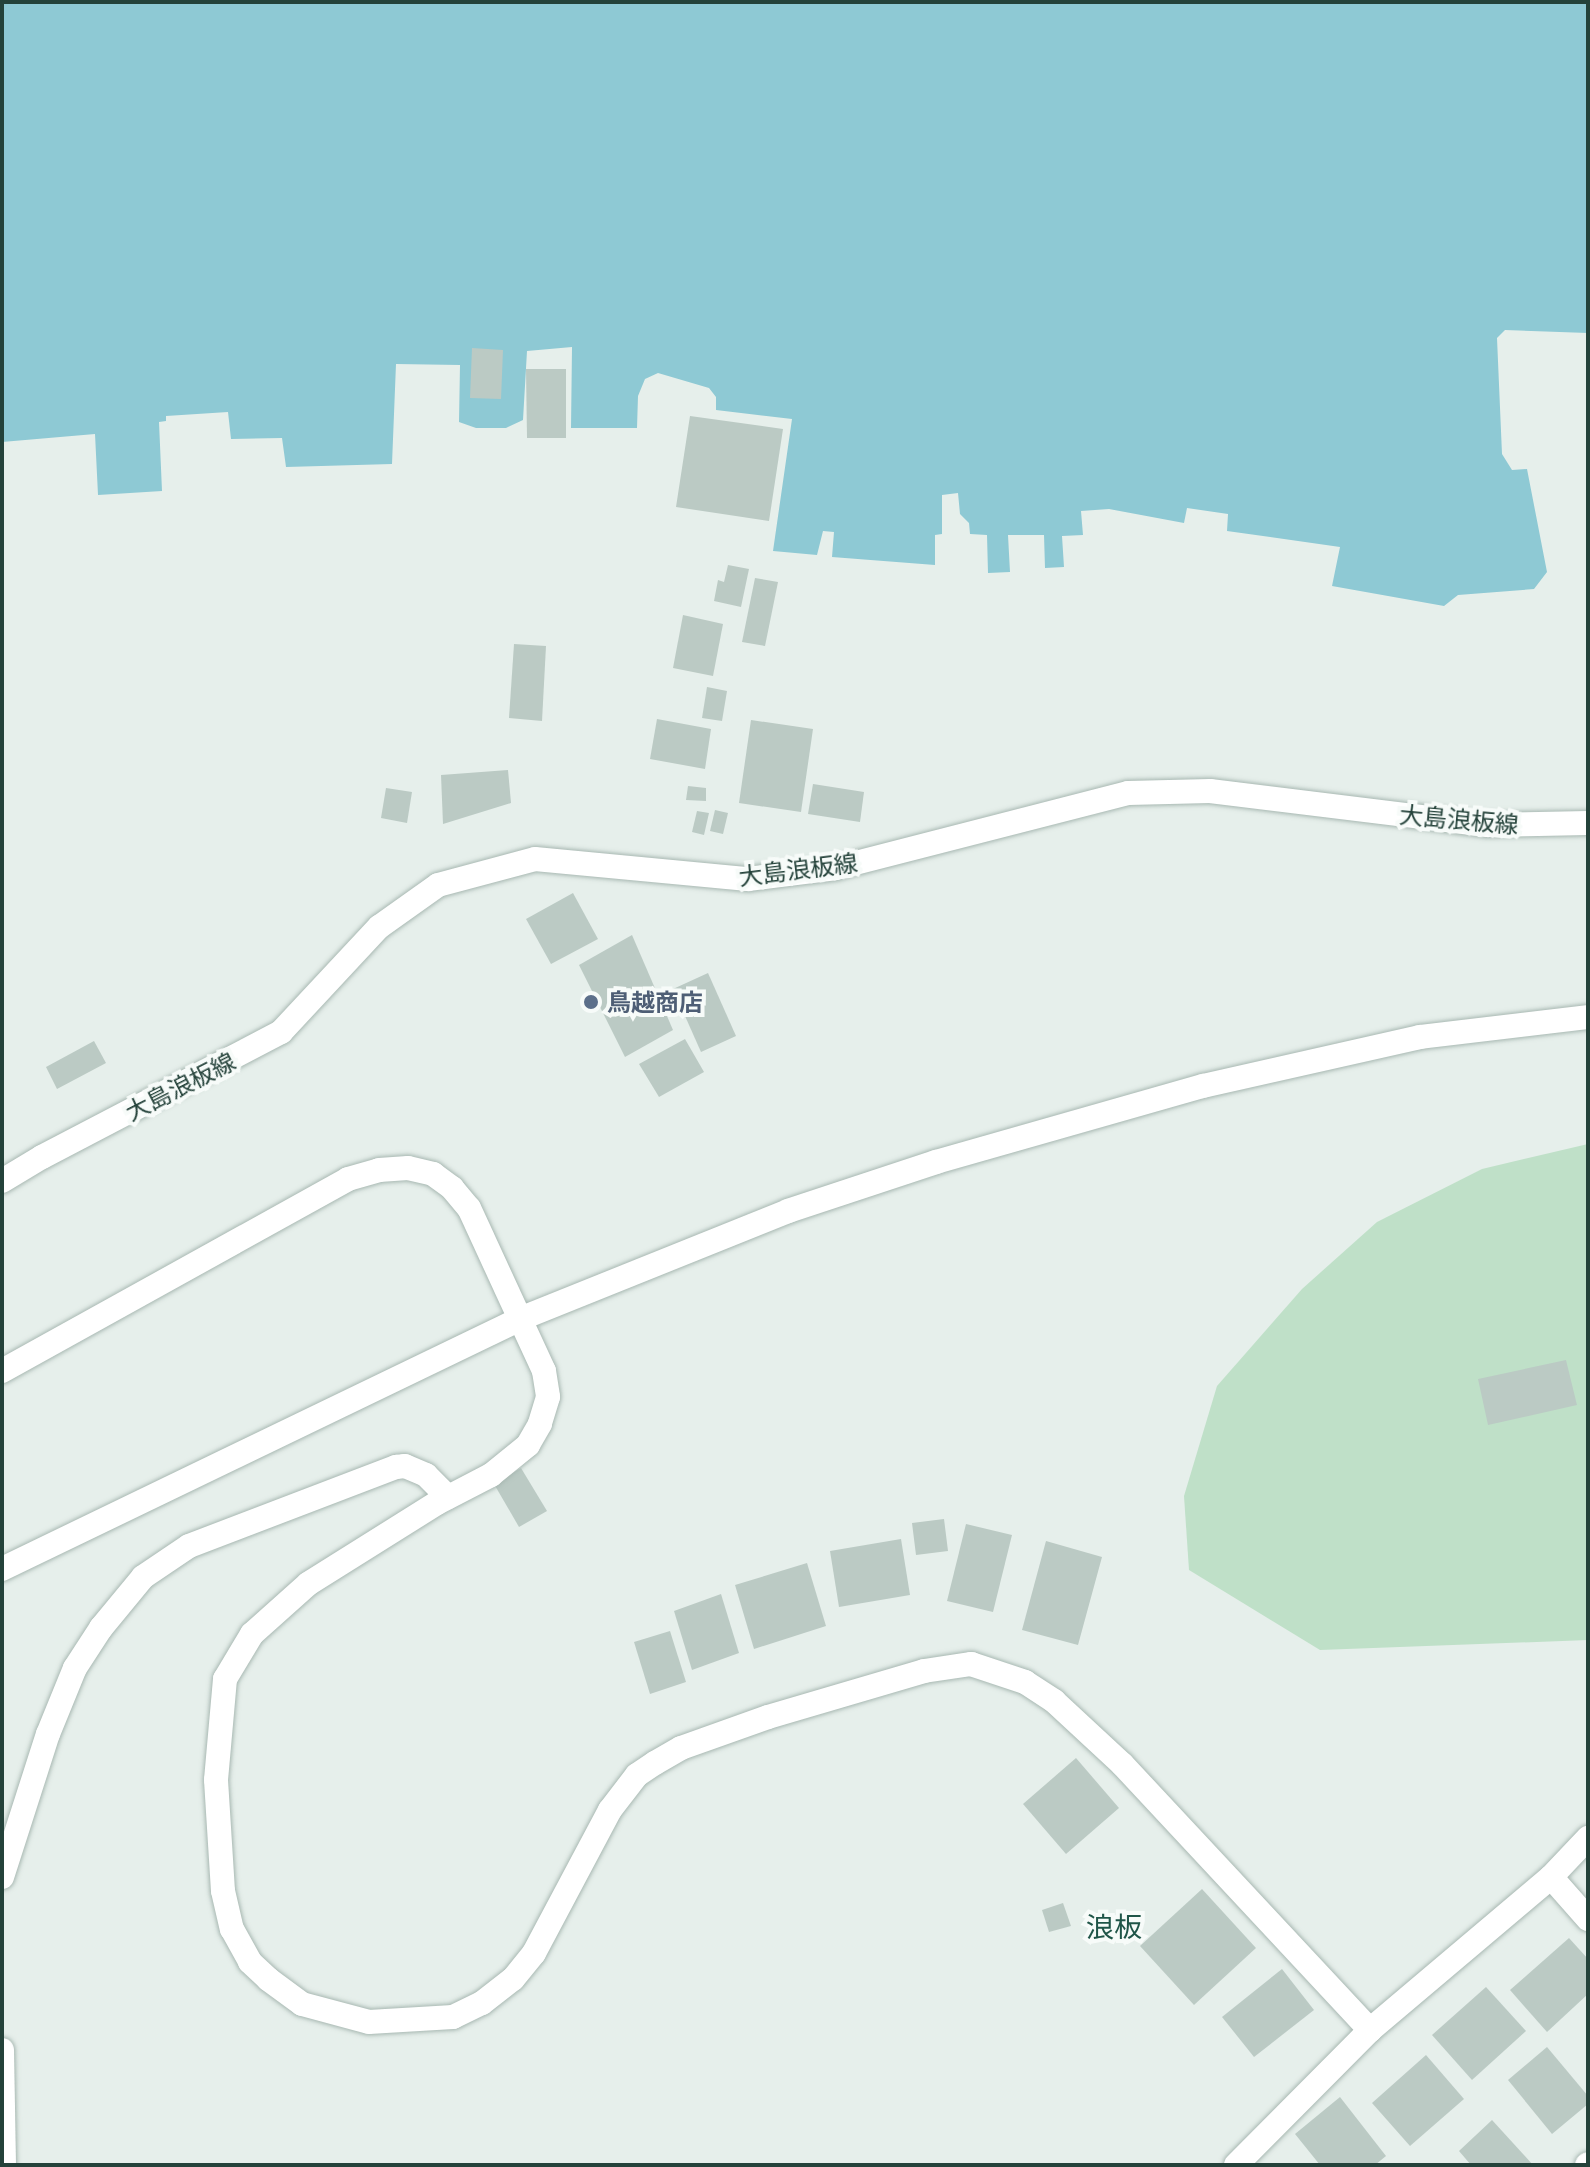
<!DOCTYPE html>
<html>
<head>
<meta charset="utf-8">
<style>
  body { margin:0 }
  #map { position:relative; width:1590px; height:2167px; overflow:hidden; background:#e6efeb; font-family:Manrope,"Noto Sans JP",sans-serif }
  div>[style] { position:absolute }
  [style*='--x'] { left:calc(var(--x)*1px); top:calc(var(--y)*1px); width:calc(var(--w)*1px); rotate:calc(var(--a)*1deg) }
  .green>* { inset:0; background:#bfe0c8 }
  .water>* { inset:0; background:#8ec9d4 }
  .building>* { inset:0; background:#bbcac4 }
  .roads { filter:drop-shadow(0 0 2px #a8b8b2) drop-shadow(0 0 2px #a8b8b2) }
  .minor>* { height:24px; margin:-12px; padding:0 12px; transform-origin:12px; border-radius:12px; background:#fff }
  .secondary>* { height:24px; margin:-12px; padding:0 12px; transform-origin:12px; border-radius:12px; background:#fff }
  .dots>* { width:22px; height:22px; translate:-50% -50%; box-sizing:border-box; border:4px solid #f7fbf9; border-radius:50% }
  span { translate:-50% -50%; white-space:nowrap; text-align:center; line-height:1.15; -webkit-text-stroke:8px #f7fbf9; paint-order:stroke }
  .street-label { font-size:24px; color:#24423a }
  .service-label { font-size:24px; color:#4e5e75; font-weight:700 }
  .left { translate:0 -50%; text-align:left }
  .quarter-label { font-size:28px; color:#1f5548 }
  .frame { position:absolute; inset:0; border:4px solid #24423a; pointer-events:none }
</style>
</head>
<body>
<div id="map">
  <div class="green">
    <i style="clip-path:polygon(1588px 1144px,1588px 1640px,1320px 1650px,1189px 1570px,1184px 1496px,1217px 1386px,1302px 1289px,1377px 1222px,1482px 1169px)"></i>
  </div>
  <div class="water">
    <i style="clip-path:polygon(2px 2px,1588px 2px,1588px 333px,1505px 330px,1497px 338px,1502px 454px,1512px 470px,1527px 469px,1547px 572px,1534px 589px,1458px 595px,1444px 606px,1332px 586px,1340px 547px,1227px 531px,1228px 514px,1187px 508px,1184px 523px,1109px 509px,1081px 511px,1083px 535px,1062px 536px,1064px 567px,1045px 568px,1044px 535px,1008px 535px,1010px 572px,988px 573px,987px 535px,970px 534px,969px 523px,960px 514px,958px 493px,942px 495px,942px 534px,935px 535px,935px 565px,832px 557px,834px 532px,823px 531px,817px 555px,773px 551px,792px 419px,716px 410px,716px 397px,709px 388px,658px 373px,645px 379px,638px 396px,637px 428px,571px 428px,572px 347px,527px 351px,523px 420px,506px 428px,476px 428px,459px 422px,460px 365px,396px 364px,392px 464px,286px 467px,282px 438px,231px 439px,228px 412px,166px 416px,166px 421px,159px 422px,162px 491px,98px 495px,95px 434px,2px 442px)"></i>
  </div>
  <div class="building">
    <i style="clip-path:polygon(472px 348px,503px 350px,501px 399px,470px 398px)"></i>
    <i style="clip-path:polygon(526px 369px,566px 369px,566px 438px,527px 438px)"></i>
    <i style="clip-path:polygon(690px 416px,783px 429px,769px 521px,676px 507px)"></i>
    <i style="clip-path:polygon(728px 565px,749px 569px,741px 607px,714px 601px,718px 580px,724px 582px)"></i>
    <i style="clip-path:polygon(755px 578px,778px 582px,765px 646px,742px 642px)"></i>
    <i style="clip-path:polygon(683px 615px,723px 624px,713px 676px,673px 668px)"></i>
    <i style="clip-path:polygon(514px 644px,546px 646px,542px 721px,509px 718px)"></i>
    <i style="clip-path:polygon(707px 687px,727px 691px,722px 721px,702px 718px)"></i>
    <i style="clip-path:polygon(657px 719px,711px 729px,705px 769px,650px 759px)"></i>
    <i style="clip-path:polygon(751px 720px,813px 729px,801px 812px,739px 803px)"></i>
    <i style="clip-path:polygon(508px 770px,511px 803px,443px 824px,441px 775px)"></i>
    <i style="clip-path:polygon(813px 784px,864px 792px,860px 822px,808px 814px)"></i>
    <i style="clip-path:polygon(688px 786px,706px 788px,706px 801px,686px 800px)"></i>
    <i style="clip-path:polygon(386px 788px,412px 792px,407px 823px,381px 818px)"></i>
    <i style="clip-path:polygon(715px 810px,728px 813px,723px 834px,710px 831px)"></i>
    <i style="clip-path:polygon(697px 811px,709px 813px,704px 835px,692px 832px)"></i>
    <i style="clip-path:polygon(573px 893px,598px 939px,551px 964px,526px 919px)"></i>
    <i style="clip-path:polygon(632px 935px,673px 1030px,625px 1057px,579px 965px)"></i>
    <i style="clip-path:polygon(708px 973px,736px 1036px,701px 1052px,673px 989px)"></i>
    <i style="clip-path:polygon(685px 1039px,704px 1072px,659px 1097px,639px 1064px)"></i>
    <i style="clip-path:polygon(94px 1041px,106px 1063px,57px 1089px,46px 1067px)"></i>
    <i style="clip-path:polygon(1566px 1360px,1577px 1405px,1488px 1425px,1478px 1379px)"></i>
    <i style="clip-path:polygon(521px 1468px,547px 1511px,519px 1527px,494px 1484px)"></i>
    <i style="clip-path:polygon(944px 1519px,948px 1551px,916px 1555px,912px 1523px)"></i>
    <i style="clip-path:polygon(966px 1524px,1012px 1535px,993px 1612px,947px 1601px)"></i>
    <i style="clip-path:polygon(901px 1539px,910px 1595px,839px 1607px,830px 1551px)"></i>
    <i style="clip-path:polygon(1046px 1541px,1102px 1557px,1078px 1645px,1022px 1630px)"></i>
    <i style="clip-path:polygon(807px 1563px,826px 1626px,754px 1649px,735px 1585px)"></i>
    <i style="clip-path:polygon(721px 1594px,739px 1653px,692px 1670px,674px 1611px)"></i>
    <i style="clip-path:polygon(670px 1631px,686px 1682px,650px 1694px,634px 1642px)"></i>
    <i style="clip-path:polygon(1076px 1758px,1119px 1808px,1066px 1854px,1023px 1804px)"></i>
    <i style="clip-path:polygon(1202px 1889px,1256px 1948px,1194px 2005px,1140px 1946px)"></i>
    <i style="clip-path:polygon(1063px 1903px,1071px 1926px,1049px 1932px,1042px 1910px)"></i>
    <i style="clip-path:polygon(1569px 1938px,1588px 1959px,1588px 1994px,1547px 2032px,1510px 1990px)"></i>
    <i style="clip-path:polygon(1282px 1969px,1314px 2010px,1254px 2057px,1222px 2017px)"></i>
    <i style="clip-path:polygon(1486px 1987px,1526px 2031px,1472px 2080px,1432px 2035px)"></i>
    <i style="clip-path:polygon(1547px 2047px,1588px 2096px,1588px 2104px,1552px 2134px,1508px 2080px)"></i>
    <i style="clip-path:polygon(1426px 2055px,1464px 2099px,1410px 2146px,1372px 2103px)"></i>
    <i style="clip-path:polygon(1340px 2097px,1386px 2156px,1375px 2165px,1320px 2165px,1295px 2134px)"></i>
    <i style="clip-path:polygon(1492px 2120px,1533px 2165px,1471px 2165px,1459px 2151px)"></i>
  </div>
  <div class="roads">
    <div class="minor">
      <i style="--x:520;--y:1319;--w:57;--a:65.2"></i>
      <i style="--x:544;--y:1371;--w:26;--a:81"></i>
      <i style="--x:548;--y:1397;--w:28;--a:107"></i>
      <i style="--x:540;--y:1424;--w:24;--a:120"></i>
      <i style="--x:528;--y:1445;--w:48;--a:141"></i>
      <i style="--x:491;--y:1475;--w:61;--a:152.6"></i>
      <i style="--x:437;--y:1503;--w:152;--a:147.9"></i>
      <i style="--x:308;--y:1584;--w:75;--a:138.2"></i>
      <i style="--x:252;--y:1634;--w:52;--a:121"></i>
      <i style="--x:225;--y:1679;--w:101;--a:95.1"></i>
      <i style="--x:216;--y:1780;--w:111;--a:86.4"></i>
      <i style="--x:223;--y:1891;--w:39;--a:77"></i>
      <i style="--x:232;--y:1929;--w:38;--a:61"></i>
      <i style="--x:250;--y:1962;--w:25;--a:43"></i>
      <i style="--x:268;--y:1979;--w:42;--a:36.3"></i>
      <i style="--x:302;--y:2004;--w:69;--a:15"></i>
      <i style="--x:369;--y:2022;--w:84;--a:-3.4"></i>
      <i style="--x:453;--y:2017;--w:32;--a:-26"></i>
      <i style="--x:482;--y:2003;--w:39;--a:-38"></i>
      <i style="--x:513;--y:1979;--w:33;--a:-51"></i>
      <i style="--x:534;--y:1953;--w:162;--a:-62"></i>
      <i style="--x:610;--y:1810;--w:44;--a:-52.4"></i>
      <i style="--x:637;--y:1775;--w:22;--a:-34"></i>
      <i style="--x:655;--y:1763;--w:30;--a:-30"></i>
      <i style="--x:681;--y:1748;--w:92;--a:-19.6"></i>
      <i style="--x:768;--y:1717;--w:163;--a:-16.4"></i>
      <i style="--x:924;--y:1671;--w:48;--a:-8.5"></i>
      <i style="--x:971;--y:1664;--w:57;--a:18.4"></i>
      <i style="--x:1025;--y:1682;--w:35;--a:33"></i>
      <i style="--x:1054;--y:1701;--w:93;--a:42.8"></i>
      <i style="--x:1122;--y:1764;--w:364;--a:47"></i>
      <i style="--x:2;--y:1877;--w:150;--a:-72.2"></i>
      <i style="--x:48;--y:1734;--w:71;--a:-67.8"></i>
      <i style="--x:75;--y:1668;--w:48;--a:-57"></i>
      <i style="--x:101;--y:1628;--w:66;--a:-50.5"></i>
      <i style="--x:143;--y:1577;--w:55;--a:-34"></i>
      <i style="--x:189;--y:1546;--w:222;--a:-20.9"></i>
      <i style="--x:396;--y:1467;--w:9;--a:-6"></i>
      <i style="--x:405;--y:1466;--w:23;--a:23"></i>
      <i style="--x:426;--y:1475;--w:31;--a:45"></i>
      <i style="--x:1551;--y:1877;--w:56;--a:48.6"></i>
      <i style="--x:2;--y:2050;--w:115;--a:89"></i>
      <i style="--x:1236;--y:2165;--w:190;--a:-45.2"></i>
      <i style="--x:1370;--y:2030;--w:237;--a:-40.2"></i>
      <i style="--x:1551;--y:1877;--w:54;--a:-46.5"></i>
      <i style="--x:1587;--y:2165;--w:1;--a:-45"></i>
    </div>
    <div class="secondary">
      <i style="--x:2;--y:1181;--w:47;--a:-31"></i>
      <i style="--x:42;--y:1157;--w:270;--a:-27.6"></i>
      <i style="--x:281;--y:1032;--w:144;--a:-47"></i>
      <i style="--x:379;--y:927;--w:72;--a:-35.4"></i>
      <i style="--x:438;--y:885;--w:100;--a:-15"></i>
      <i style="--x:535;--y:859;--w:214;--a:5.4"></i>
      <i style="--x:748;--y:879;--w:89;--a:-7.1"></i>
      <i style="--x:836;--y:868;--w:301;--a:-14.4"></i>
      <i style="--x:1128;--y:793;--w:82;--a:-1.4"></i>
      <i style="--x:1210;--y:791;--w:280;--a:7"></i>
      <i style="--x:1488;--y:825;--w:100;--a:-1.1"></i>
      <i style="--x:2;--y:1371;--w:396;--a:-29"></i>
      <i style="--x:348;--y:1179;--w:32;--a:-16"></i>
      <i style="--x:379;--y:1170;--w:29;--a:-4"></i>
      <i style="--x:408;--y:1168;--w:26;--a:13"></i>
      <i style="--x:433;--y:1174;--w:24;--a:36"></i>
      <i style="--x:452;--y:1188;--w:26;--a:50"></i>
      <i style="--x:469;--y:1208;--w:122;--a:65.3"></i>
      <i style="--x:2;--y:1569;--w:575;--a:-25.76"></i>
      <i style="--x:520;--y:1319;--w:289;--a:-21.9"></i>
      <i style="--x:788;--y:1211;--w:156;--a:-18.3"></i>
      <i style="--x:936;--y:1162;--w:278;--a:-15.9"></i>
      <i style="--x:1203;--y:1086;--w:222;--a:-12.7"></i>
      <i style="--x:1420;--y:1037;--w:169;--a:-6.8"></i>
    </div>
  </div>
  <div class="dots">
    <i style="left:591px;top:1002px;background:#5c6f8a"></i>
  </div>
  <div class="street-label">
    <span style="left:1459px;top:819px;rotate:5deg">大島浪板線</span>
    <span style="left:798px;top:869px;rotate:-7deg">大島浪板線</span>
    <span style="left:180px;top:1086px;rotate:-27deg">大島浪板線</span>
  </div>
  <div class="service-label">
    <span class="left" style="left:607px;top:1002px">鳥越商店</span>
  </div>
  <div class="quarter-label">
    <span style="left:1114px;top:1926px">浪板</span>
  </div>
  <div class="frame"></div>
</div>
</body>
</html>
